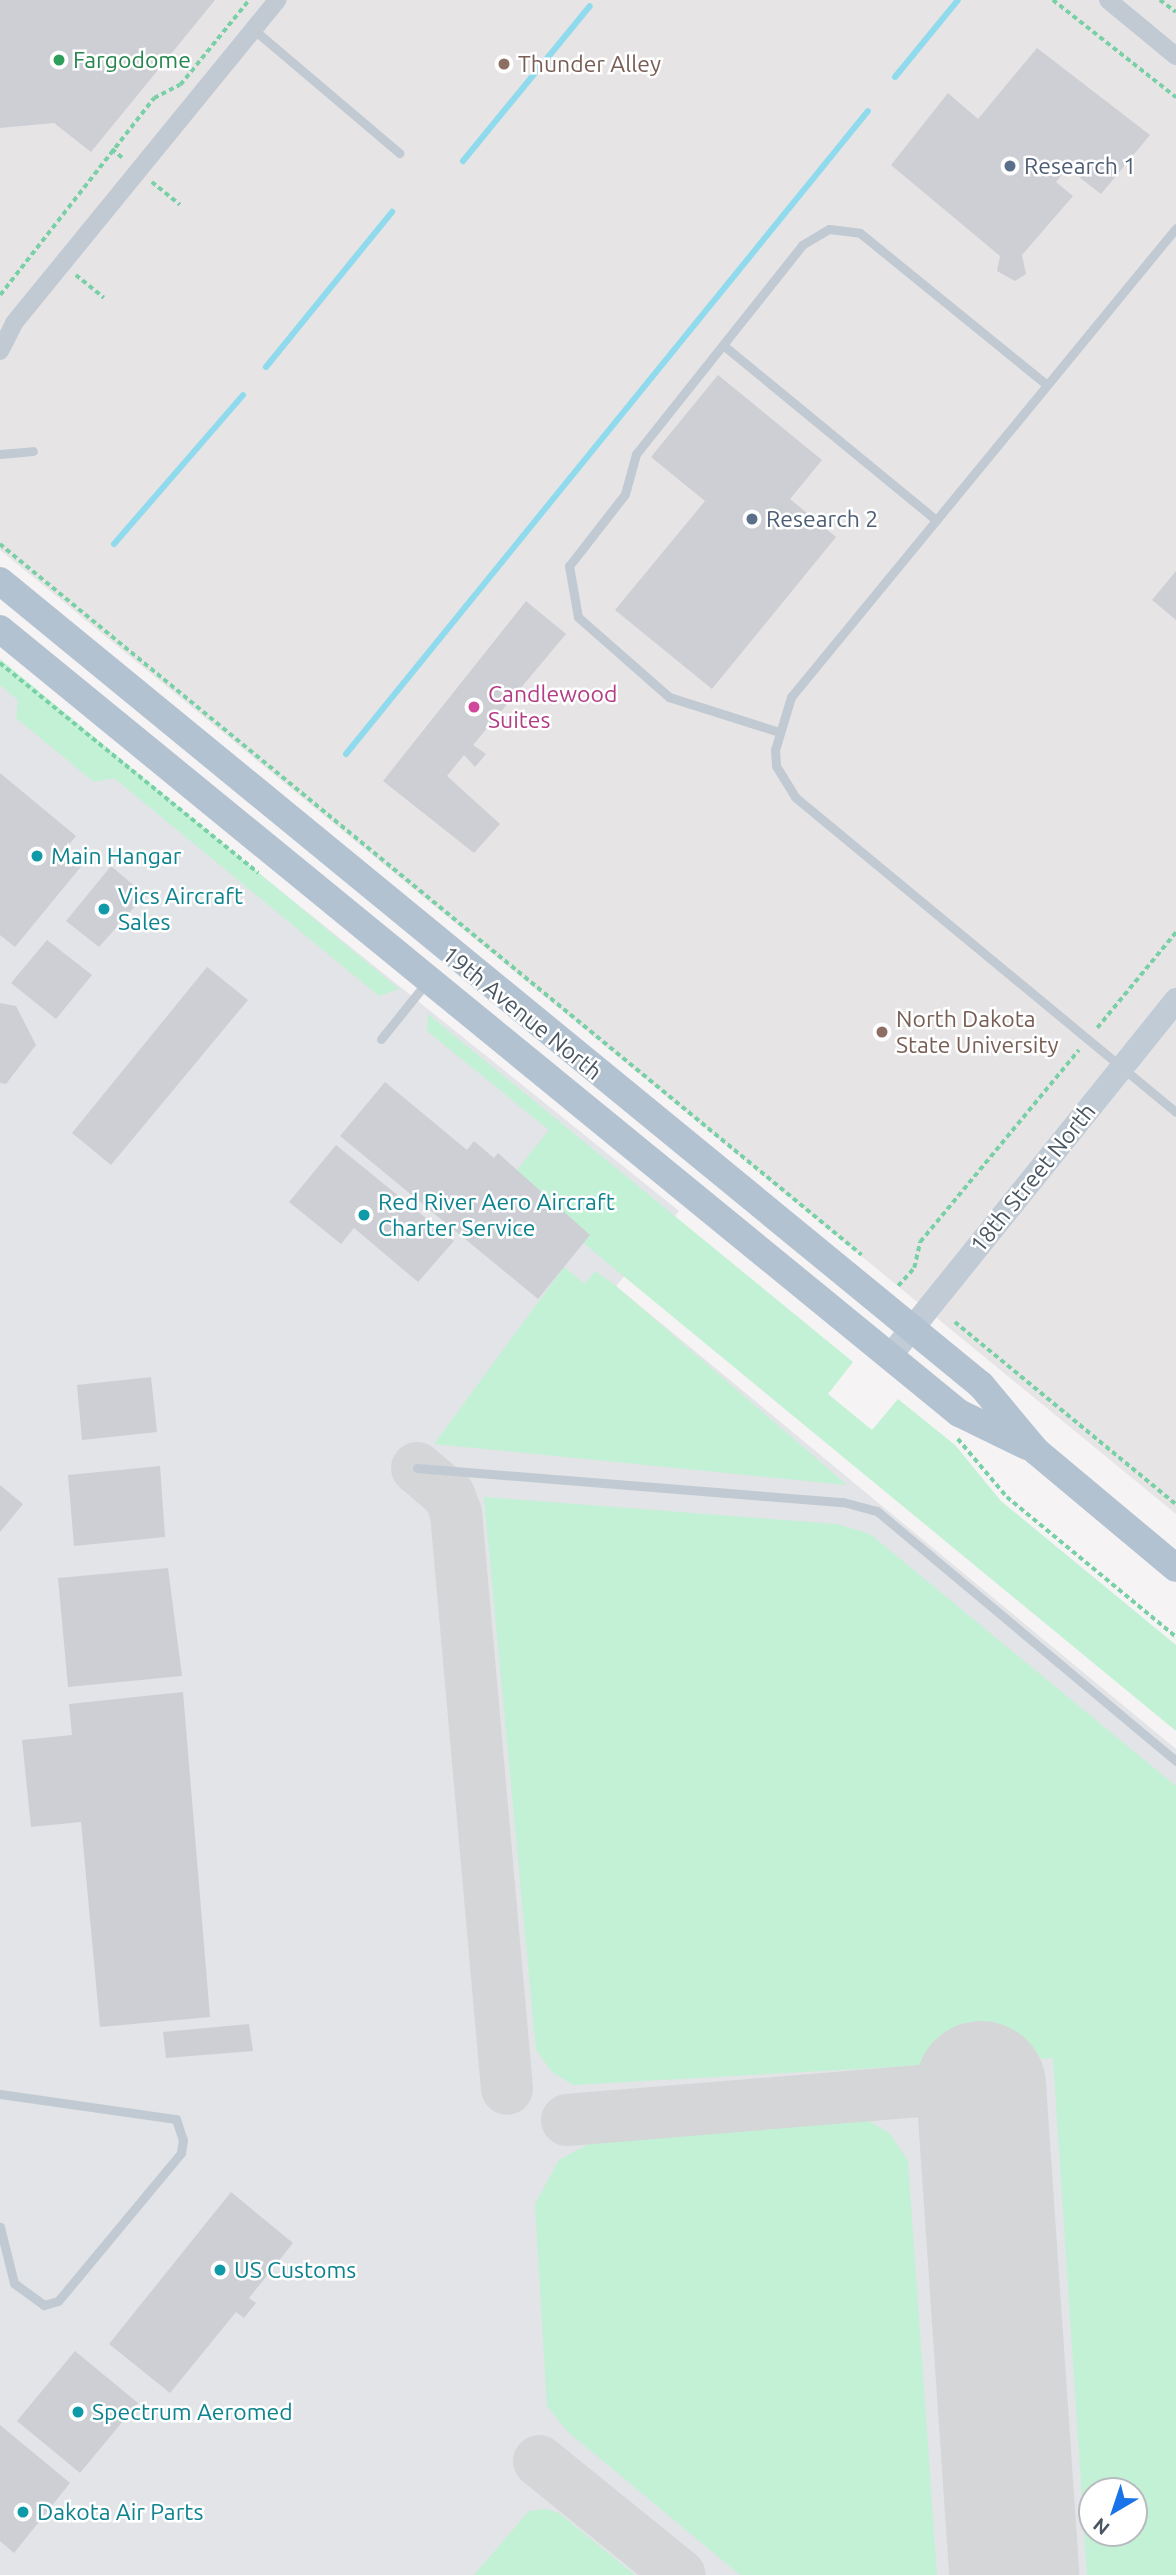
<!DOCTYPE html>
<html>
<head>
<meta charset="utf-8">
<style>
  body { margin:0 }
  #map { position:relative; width:1176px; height:2575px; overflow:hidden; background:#f5f3f3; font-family:Ubuntu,sans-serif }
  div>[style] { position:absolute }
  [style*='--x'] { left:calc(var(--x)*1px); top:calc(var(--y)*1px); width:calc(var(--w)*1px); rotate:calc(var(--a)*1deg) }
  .education>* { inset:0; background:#e6e4e5 }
  .airport>* { inset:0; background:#e2e4e7 }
  .green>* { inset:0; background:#c3f1d5 }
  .stream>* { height:6px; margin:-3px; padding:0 3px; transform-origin:3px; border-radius:3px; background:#90daee }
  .taxiway>* { height:52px; margin:-26px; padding:0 26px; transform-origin:26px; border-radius:26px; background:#d5d6d8 }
  .runway>* { height:130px; margin:-65px; padding:0 65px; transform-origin:65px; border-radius:65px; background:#d5d6d8 }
  .building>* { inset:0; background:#cdcfd5 }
  .path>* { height:3.5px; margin-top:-1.75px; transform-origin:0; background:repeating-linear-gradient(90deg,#7ad0a6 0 5px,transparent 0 8.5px) }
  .lane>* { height:9px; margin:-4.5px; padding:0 4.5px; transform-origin:4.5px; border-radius:4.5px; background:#c1cad2 }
  .street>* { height:18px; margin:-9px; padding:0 9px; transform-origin:9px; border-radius:9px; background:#c1cad2 }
  .secondary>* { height:24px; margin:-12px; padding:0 12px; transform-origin:12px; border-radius:12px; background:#c1cbd6 }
  .primary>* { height:28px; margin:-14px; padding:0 14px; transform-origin:14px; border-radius:14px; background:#b3c2d1 }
  .dots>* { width:19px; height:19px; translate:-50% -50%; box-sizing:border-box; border:4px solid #fff; border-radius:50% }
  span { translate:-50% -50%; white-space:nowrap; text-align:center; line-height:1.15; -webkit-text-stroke:5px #fff; paint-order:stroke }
  .leisure-label { font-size:23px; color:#27864d }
  .left { translate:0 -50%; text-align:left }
  .education-label { font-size:23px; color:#785e54 }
  .service-label { font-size:23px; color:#4e5e75 }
  .hotel-label { font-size:23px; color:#b23c85 }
  .culture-label { font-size:23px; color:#0d838f }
  .street-label { font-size:23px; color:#4a5661 }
  .north { position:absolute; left:1078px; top:2477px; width:70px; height:70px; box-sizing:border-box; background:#fff; border:2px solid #b7bbc0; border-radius:50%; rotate:219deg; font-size:19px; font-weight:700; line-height:28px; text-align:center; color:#4a5661 }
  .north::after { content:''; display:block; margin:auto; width:24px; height:32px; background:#1a73e8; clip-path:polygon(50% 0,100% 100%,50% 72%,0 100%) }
</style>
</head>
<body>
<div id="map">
  <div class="education">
    <i style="clip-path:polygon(0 0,1176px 0,1176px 1514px,0 550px)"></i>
  </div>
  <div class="airport">
    <i style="clip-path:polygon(evenodd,0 665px,679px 1211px,616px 1286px,1176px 1749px,1176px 2575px,0 2575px,0 665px,1092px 2491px,1134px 2491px,1134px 2533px,1092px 2533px,1092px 2491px)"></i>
  </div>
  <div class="green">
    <i style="clip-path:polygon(0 659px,399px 989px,379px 996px,114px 778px,94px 782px,16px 718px,18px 700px,0 685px)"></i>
    <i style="clip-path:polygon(428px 1014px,853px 1362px,828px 1394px,872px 1430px,898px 1399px,955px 1445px,1001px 1501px,1176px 1645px,1176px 1731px,508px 1181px,549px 1130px,427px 1031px)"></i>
    <i style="clip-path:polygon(564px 1267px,585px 1284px,595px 1271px,616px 1286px,847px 1485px,434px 1444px)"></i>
    <i style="clip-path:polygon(evenodd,484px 1497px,837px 1524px,870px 1534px,1176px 1786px,1176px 2575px,1087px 2575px,1053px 2058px,573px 2085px,552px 2072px,536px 2050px,484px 1497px,1092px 2491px,1134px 2491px,1134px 2533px,1092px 2533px,1092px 2491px)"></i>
    <i style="clip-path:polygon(868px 2120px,890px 2134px,908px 2161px,937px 2575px,740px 2575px,567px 2431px,547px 2406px,535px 2204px,559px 2160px,602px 2137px)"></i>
    <i style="clip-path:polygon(545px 2509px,559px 2513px,635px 2575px,474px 2575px,529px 2511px)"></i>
  </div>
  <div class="stream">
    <i style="--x:895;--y:77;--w:99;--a:-50.7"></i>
    <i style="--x:463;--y:161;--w:200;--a:-50.7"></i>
    <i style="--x:266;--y:367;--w:200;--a:-50.9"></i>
    <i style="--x:114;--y:544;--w:197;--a:-49.1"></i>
    <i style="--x:346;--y:754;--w:828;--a:-50.93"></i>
  </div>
  <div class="taxiway">
    <i style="--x:417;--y:1468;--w:42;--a:40.2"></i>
    <i style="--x:449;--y:1495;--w:19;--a:69"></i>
    <i style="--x:456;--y:1513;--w:578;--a:84.94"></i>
    <i style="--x:567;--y:2120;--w:415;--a:-4.7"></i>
    <i style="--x:539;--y:2461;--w:181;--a:39"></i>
  </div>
  <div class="runway">
    <i style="--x:981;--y:2086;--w:490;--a:86.1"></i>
  </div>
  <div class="building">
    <i style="clip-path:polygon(0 0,215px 0,91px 152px,54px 123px,0 128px)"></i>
    <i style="clip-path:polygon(1037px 48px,1150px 135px,1101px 194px,1067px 168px,1056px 182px,1073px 196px,1022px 255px,1026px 274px,1015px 281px,997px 271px,1000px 256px,891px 165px,948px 93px,978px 119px)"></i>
    <i style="clip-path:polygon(718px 375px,822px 460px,790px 499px,836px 537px,712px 689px,615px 610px,705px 501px,651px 457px)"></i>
    <i style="clip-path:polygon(1176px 571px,1176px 620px,1152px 600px)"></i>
    <i style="clip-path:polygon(526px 601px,566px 634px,473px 745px,486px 754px,475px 767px,464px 755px,447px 776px,500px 824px,474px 853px,383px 781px)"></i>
    <i style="clip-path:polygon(0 773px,76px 836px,66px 848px,84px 863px,15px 947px,0 935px)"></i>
    <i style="clip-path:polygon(111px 866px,145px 895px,99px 947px,66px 921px)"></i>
    <i style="clip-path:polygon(47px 940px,92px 975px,56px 1019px,11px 983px)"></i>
    <i style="clip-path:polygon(207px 967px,248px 1000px,111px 1165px,72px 1133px)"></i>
    <i style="clip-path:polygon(0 1003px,16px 1006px,36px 1045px,6px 1084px,0 1083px)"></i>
    <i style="clip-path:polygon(385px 1082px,467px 1150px,474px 1141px,494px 1158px,498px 1153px,590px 1235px,538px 1299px,340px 1136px)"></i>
    <i style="clip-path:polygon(336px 1145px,454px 1241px,418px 1282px,354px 1228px,341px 1244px,289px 1202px)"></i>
    <i style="clip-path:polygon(151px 1377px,157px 1432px,82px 1440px,77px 1385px)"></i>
    <i style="clip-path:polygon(160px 1466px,165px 1537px,74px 1546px,68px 1475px)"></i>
    <i style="clip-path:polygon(0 1485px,23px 1504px,0 1532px)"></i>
    <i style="clip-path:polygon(168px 1568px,182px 1676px,68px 1687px,58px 1578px)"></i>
    <i style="clip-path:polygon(183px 1692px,210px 2017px,100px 2027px,81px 1822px,31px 1827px,22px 1740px,72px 1735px,69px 1704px)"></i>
    <i style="clip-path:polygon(249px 2024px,253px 2051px,166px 2058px,163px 2032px)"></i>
    <i style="clip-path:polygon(231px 2192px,293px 2243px,249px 2298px,256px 2303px,244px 2318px,236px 2312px,170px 2393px,109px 2344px)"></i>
    <i style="clip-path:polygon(75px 2351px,138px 2403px,80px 2473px,17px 2421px)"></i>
    <i style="clip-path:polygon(0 2425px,70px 2483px,14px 2553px,0 2541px)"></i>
  </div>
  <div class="path">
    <i style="--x:1053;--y:0;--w:157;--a:38.3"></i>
    <i style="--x:1160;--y:0;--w:20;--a:37"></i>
    <i style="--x:112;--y:149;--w:16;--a:40"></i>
    <i style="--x:152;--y:182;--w:36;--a:39"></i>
    <i style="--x:76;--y:275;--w:36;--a:39"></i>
    <i style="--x:0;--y:295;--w:250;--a:-52"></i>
    <i style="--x:154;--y:98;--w:29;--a:-27"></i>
    <i style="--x:180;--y:85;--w:109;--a:-50.9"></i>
    <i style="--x:0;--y:544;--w:1117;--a:39.52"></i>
    <i style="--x:0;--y:663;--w:333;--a:39.1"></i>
    <i style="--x:1097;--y:1028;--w:124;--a:-50.5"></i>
    <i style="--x:898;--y:1286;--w:24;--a:-48"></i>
    <i style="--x:914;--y:1268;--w:27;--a:-77"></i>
    <i style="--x:920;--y:1242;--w:249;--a:-50.4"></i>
    <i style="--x:955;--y:1322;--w:286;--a:39.5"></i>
    <i style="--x:958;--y:1439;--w:76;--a:49.8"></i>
    <i style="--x:1007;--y:1497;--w:219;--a:39.6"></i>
  </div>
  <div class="lane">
    <i style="--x:253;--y:29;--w:192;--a:40.3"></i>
    <i style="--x:1176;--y:228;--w:607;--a:129.38"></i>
    <i style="--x:791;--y:697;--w:55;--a:106.8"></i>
    <i style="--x:775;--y:750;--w:16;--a:86"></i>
    <i style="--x:776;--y:766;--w:36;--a:58"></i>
    <i style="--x:795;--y:797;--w:494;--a:39.6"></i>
    <i style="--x:723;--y:345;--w:276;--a:39.4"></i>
    <i style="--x:0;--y:454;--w:33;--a:-5"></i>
    <i style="--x:776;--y:731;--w:112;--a:-162.4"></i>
    <i style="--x:669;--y:697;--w:121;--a:-138.7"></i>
    <i style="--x:578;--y:617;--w:52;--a:-100"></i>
    <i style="--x:569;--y:566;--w:91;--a:-52.1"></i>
    <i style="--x:625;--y:494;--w:41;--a:-74.6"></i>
    <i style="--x:636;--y:454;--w:267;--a:-51.5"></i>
    <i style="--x:802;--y:245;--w:31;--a:-31"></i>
    <i style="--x:829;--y:229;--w:31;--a:7"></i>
    <i style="--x:860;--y:233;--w:241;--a:39.1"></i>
    <i style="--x:381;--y:1039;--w:72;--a:-51.2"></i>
    <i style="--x:417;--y:1468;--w:427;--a:4.6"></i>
    <i style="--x:843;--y:1502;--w:35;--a:15"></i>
    <i style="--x:877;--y:1511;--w:390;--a:39.9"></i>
    <i style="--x:0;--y:2094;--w:178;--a:8.1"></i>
    <i style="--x:176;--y:2119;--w:22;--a:72"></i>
    <i style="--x:183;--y:2140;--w:13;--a:99"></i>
    <i style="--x:181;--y:2153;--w:192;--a:129.7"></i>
    <i style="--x:58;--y:2301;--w:15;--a:164"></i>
    <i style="--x:44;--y:2305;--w:37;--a:-144"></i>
    <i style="--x:14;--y:2283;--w:58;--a:-104"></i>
  </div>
  <div class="street">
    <i style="--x:1108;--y:0;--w:88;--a:39.5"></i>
    <i style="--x:0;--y:351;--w:31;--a:-63"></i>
    <i style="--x:14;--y:323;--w:417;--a:-50.8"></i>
  </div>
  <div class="secondary">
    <i style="--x:890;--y:1356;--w:457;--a:-51.2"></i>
  </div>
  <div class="primary">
    <i style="--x:0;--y:581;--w:1268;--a:39.34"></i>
    <i style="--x:981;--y:1385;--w:86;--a:50.2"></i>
    <i style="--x:1036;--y:1451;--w:182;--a:39.9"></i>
    <i style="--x:0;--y:629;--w:1239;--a:39.27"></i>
    <i style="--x:959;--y:1413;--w:76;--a:25.9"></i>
  </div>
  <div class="dots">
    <i style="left:59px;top:60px;background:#2e9e5b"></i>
    <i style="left:504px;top:64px;background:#8d6e63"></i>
    <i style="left:1010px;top:166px;background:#5c6f8a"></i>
    <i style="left:752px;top:519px;background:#5c6f8a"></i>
    <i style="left:474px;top:707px;background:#d1479c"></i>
    <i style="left:37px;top:856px;background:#0f9aa8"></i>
    <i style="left:104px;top:909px;background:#0f9aa8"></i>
    <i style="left:882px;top:1032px;background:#8d6e63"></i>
    <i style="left:364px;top:1215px;background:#0f9aa8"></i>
    <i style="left:220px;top:2270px;background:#0f9aa8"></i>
    <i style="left:78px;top:2412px;background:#0f9aa8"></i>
    <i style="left:23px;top:2512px;background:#0f9aa8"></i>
  </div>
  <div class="leisure-label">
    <span class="left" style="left:73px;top:60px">Fargodome</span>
  </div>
  <div class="education-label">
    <span class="left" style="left:518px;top:64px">Thunder Alley</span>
    <span class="left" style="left:896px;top:1032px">North Dakota<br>State University</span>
  </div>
  <div class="service-label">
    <span class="left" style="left:1024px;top:166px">Research 1</span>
    <span class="left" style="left:766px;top:519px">Research 2</span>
  </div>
  <div class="hotel-label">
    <span class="left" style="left:488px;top:707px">Candlewood<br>Suites</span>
  </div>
  <div class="culture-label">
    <span class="left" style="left:51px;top:856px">Main Hangar</span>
    <span class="left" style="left:118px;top:909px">Vics Aircraft<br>Sales</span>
    <span class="left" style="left:378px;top:1215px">Red River Aero Aircraft<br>Charter Service</span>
    <span class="left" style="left:234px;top:2270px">US Customs</span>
    <span class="left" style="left:92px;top:2412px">Spectrum Aeromed</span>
    <span class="left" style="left:37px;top:2512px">Dakota Air Parts</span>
  </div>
  <div class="street-label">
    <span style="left:522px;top:1013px;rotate:39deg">19th Avenue North</span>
    <span style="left:1033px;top:1178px;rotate:-51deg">18th Street North</span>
  </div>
  <div class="north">N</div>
</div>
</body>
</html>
